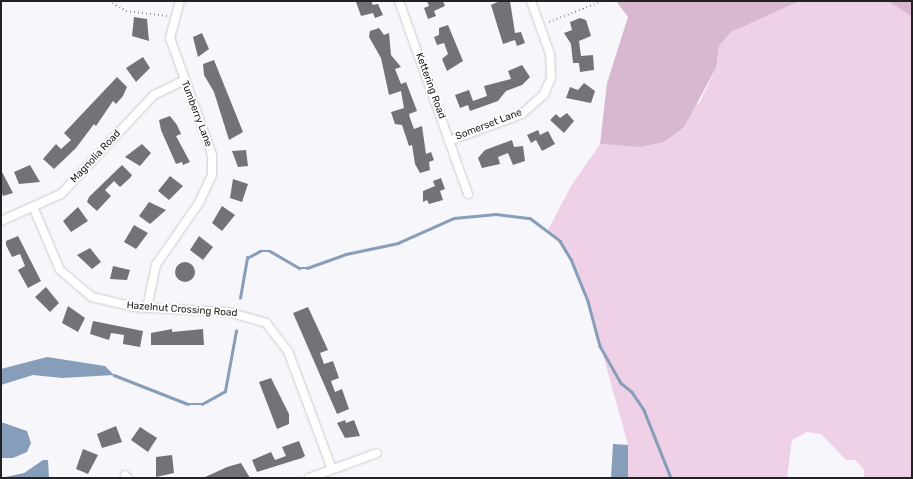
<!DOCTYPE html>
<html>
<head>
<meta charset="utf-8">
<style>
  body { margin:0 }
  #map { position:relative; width:913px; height:479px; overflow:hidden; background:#f7f6fb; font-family:Rubik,sans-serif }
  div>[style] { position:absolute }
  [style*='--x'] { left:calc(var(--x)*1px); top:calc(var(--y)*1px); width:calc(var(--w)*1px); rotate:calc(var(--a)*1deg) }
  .green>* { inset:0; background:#efd1e7 }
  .forest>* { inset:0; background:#d8b8d0 }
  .water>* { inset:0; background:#879ebb }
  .stream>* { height:2.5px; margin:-1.25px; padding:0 1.25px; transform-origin:1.25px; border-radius:1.25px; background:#879ebb }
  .building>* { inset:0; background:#727378 }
  .round { border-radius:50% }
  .path>* { height:1.5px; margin-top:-0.75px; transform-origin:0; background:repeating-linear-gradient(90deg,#9e9ea1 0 1px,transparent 0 4px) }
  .roads { filter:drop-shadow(0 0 1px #cccbd0) drop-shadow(0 0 1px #cccbd0) }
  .street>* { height:8px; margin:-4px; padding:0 4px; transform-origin:4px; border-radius:4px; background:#fff }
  span { translate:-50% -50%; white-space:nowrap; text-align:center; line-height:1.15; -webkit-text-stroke:4px #fff; paint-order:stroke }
  .street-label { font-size:10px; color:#222224 }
  .frame { position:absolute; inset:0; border:2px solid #222224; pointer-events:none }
</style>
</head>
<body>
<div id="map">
  <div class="green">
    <i style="clip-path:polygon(800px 1px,888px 1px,912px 17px,912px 478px,864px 478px,864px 470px,855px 460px,846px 460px,821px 434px,807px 432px,792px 440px,787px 478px,628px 478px,628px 445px,588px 301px,571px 259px,560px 241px,548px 230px,571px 186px,600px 144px,640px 147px,700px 102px,716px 68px,719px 46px,731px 32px)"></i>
  </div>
  <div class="forest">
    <i style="clip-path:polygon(616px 1px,800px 1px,731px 32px,719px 46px,716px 68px,684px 127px,664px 142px,640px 147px,600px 144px,607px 83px,628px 17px)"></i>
    <i style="clip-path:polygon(888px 1px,912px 1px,912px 17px)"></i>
  </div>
  <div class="water">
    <i style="clip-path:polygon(47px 357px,105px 366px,114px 375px,62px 378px,33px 375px,1px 385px,1px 369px)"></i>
    <i style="clip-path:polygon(1px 422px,27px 431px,31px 443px,27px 452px,13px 458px,1px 458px)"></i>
    <i style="clip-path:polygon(613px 444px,628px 445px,628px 478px,611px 478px)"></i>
    <i style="clip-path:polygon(43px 460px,48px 460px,49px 478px,1px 478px,24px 473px)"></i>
  </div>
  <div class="stream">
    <i style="--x:240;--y:298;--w:41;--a:-80.1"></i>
    <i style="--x:247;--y:258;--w:15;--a:-28"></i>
    <i style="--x:260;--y:251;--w:10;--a:0"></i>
    <i style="--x:270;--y:251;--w:34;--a:30"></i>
    <i style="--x:300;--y:268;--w:7;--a:0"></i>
    <i style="--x:307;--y:268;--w:41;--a:-19.7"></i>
    <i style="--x:346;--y:254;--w:53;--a:-11.9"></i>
    <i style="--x:398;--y:243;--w:61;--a:-24.1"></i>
    <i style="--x:454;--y:218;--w:42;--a:-5.4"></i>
    <i style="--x:496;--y:214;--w:34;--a:7"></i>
    <i style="--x:530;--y:218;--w:38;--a:37"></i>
    <i style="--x:560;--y:241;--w:21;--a:59"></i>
    <i style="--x:571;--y:259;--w:45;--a:68"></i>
    <i style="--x:588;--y:301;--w:47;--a:75.1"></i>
    <i style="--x:600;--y:346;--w:43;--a:60.4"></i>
    <i style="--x:621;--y:383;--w:14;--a:39"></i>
    <i style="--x:632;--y:392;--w:22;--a:56"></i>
    <i style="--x:644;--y:410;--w:73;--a:68.3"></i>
    <i style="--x:114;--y:375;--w:79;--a:21.4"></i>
    <i style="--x:188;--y:404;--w:14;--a:0"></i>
    <i style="--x:202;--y:404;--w:26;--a:-29"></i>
    <i style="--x:225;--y:391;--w:61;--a:-79.6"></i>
  </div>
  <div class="building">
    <i style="clip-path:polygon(371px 1px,373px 5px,378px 4px,383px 15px,375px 18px,373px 13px,361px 16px,356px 2px)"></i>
    <i style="clip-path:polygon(427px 1px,443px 1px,445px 6px,434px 11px,436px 16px,428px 19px,424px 8px,429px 6px)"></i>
    <i style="clip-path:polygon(500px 1px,510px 1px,515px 33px,521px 32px,525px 43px,517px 46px,515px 40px,503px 44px,491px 5px)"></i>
    <i style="clip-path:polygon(134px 17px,147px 19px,149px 41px,132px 36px)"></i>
    <i style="clip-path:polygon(580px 18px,586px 20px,591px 36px,579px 41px,581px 56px,593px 55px,594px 70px,580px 72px,579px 63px,573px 63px,571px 44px,564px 33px,572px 30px,570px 22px)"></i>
    <i style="clip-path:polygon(448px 25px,463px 61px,447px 71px,442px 59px,448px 54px,444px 43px,437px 45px,434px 37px,439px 35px,439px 28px)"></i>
    <i style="clip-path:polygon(379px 28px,384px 35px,389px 33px,391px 55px,401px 67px,395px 69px,401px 84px,406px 82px,417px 111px,409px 114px,410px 118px,414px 129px,422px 126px,426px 154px,431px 152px,434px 160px,429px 162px,430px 170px,420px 173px,415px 164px,412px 145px,409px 146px,402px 125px,395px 124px,391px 112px,404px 108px,401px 91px,389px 95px,381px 58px,369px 37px,370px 31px)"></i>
    <i style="clip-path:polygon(202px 33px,209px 49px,198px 57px,193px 37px)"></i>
    <i style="clip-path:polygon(143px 57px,150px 68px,136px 82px,126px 68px)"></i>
    <i style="clip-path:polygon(214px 60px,243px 132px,229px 140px,214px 92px,204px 75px,203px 64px)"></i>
    <i style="clip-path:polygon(522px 65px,530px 77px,522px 85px,506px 91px,498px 101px,470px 111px,468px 105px,460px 108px,455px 95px,469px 90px,473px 101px,487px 96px,484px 86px,511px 79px,508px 71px)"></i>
    <i style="clip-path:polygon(117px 77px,127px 87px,123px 96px,116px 104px,113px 101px,96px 126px,94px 124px,76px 148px,54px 169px,43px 159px,56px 144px,61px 149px,71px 140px,64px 133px)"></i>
    <i style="clip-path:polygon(584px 83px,595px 91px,591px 103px,566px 98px,570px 87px,578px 90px)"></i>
    <i style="clip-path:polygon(567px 113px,574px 121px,564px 133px,550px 120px,556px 114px,560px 118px)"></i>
    <i style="clip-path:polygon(170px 116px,177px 125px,181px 134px,176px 136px,190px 162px,183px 165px,182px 162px,176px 164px,161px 130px,159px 120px)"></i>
    <i style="clip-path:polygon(538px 130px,540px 135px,548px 131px,555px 144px,542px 151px,536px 140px,531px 143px,527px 135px)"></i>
    <i style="clip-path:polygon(512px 140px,514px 147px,523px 146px,525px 161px,513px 165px,508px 153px,498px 157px,500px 164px,482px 168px,478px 158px,485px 150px)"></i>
    <i style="clip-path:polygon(142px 144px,151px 153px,140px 166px,125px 157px)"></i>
    <i style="clip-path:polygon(246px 150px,248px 166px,238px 167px,232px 151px)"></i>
    <i style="clip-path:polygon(30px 165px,40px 182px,19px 184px,14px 172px)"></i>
    <i style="clip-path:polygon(122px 165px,132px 175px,130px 178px,120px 187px,114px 181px,105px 190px,111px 196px,97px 211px,87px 202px,89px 197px)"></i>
    <i style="clip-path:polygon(2px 172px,13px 193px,3px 196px,1px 190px)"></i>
    <i style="clip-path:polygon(170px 176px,183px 186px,169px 200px,158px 191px)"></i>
    <i style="clip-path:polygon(441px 178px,445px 189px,440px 191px,443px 200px,429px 204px,427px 200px,423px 202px,423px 191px,435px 186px,433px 181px)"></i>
    <i style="clip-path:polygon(233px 179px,248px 184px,242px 202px,230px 198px)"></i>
    <i style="clip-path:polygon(149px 202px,166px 210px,150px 224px,139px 216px)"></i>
    <i style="clip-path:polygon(222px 206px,235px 215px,222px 231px,212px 223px)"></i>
    <i style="clip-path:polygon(78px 207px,88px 221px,71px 232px,63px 221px)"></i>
    <i style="clip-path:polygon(134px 225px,148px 233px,136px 249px,124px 242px)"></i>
    <i style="clip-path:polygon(18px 236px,41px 281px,28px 288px,18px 270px,25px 266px,20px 254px,12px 257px,6px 245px,6px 241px)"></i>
    <i style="clip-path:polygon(199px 236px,213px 247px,203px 260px,190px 250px)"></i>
    <i style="clip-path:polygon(90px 248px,101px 262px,92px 269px,77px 255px)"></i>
    <i class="round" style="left:175px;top:262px;width:20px;height:20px"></i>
    <i style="clip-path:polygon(113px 266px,130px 270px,127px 280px,110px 279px)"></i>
    <i style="clip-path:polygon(46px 287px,59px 303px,50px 312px,35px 297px)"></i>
    <i style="clip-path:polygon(68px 306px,85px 318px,78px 332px,62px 323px)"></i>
    <i style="clip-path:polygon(308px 307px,328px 350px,320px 353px,324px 364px,333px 361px,339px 378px,331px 381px,335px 392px,342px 389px,349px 409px,337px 414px,293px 313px)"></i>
    <i style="clip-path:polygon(93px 321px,143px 331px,140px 347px,123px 344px,124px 335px,111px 333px,109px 340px,90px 334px)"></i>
    <i style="clip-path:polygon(172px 329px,172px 332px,203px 329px,204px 345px,151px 345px,151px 333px)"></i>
    <i style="clip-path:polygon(271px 378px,289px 414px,289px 424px,277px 429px,259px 382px)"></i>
    <i style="clip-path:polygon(345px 420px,346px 423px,354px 420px,360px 436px,345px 438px,337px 423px)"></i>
    <i style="clip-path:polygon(116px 426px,122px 442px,102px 448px,97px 434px)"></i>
    <i style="clip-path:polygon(140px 427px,157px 438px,148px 452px,131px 440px)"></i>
    <i style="clip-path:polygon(299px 441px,305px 456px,302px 458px,257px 472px,252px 460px,271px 452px,275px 460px,286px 456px,282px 447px)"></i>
    <i style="clip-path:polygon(83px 449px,98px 455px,88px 474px,76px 469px)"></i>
    <i style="clip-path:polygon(172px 455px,174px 473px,156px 477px,156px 457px)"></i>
    <i style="clip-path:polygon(241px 463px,250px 478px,203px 478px,227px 467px)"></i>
  </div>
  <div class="path">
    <i style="--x:109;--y:1;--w:20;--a:30"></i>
    <i style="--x:126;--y:11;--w:42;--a:6.8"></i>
    <i style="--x:549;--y:22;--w:58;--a:-21.3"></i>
  </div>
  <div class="roads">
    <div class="street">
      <i style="--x:399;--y:1;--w:205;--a:70.3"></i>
      <i style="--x:449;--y:141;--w:78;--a:-20.3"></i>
      <i style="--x:522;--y:114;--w:30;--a:-42"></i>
      <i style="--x:544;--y:94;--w:17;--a:-66"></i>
      <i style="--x:551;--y:78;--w:24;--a:-92"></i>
      <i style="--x:550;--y:54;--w:56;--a:-109.7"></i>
      <i style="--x:34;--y:209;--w:66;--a:66.9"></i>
      <i style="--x:60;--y:270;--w:42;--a:40.2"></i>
      <i style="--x:92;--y:297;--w:43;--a:13.4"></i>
      <i style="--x:134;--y:307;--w:94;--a:3"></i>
      <i style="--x:228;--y:312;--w:40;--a:16"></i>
      <i style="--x:266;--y:323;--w:36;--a:52"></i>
      <i style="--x:288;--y:351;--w:126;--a:69.6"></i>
      <i style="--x:1;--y:221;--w:66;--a:-24.2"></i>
      <i style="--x:61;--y:194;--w:136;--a:-46.8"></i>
      <i style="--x:154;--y:95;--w:32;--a:-26"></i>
      <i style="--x:147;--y:308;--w:44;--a:-78.2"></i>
      <i style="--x:156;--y:265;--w:75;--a:-55.3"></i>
      <i style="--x:199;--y:203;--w:31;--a:-65"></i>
      <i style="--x:212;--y:175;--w:20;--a:-90"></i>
      <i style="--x:212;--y:155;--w:124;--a:-109.7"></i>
      <i style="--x:170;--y:38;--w:38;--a:-75"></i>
      <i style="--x:125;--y:475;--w:4;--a:45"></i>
      <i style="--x:309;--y:478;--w:72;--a:-20.2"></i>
    </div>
  </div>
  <div class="street-label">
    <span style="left:430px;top:86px;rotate:70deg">Kettering Road</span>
    <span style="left:196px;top:114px;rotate:69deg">Tumberry Lane</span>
    <span style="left:489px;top:125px;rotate:-21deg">Somerset Lane</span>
    <span style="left:96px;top:157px;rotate:-47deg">Magnolia Road</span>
    <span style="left:182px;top:310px;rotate:4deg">Hazelnut Crossing Road</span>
  </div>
  <div class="frame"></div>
</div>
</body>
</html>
